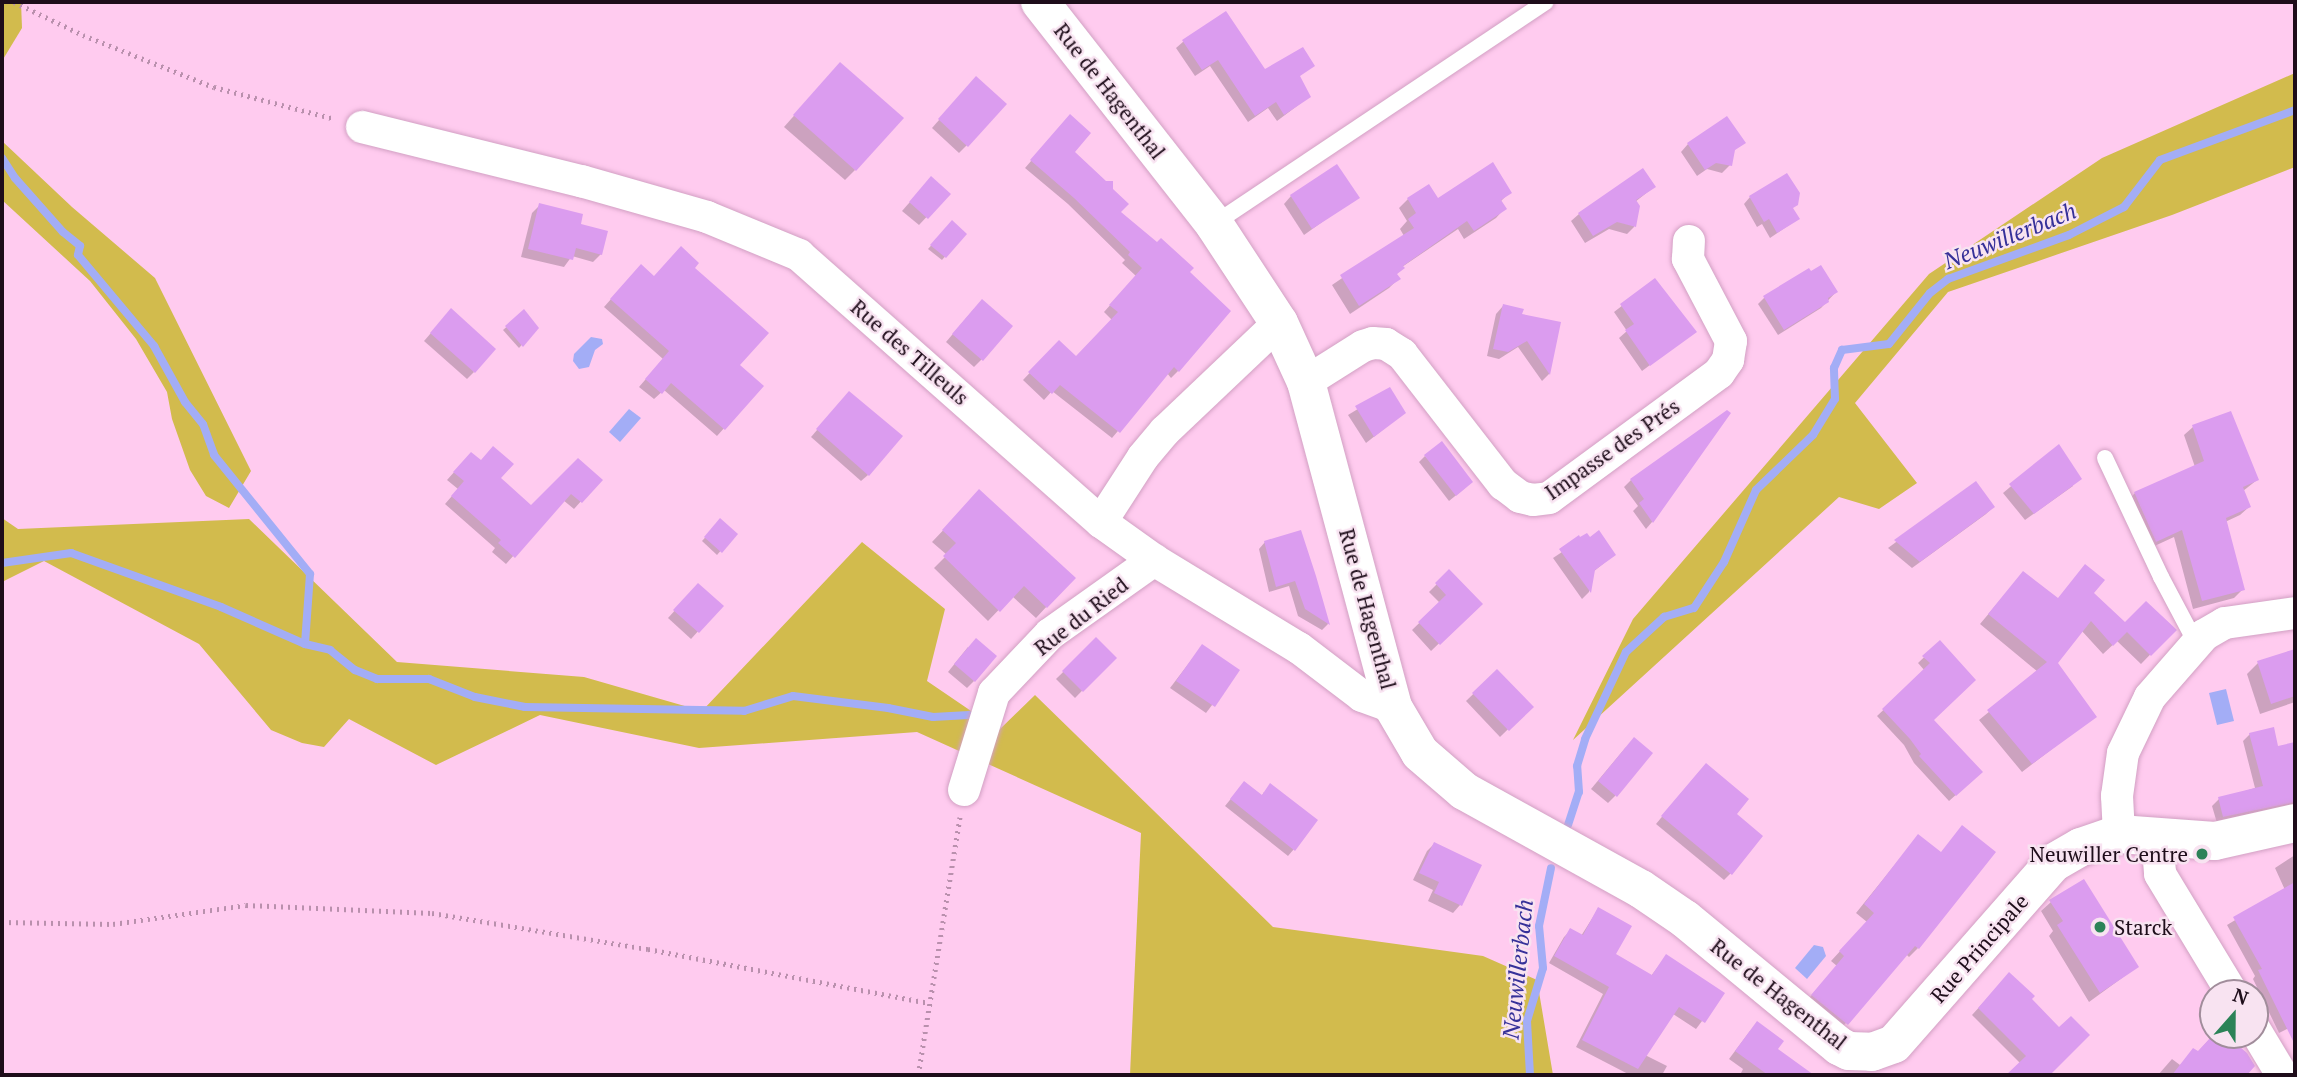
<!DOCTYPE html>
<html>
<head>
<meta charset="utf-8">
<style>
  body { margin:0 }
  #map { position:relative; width:2297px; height:1077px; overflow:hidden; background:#ffcbef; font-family:"PT Serif",serif }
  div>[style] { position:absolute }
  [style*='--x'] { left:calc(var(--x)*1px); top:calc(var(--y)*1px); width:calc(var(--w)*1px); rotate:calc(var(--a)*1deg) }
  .green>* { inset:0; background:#d2bb4d }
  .water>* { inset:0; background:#a3adf6 }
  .shadow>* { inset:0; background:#0003 }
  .stream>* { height:8px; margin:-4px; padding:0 4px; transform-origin:4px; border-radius:4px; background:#a3adf6 }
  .building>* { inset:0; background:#db9cef }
  .path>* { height:4.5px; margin-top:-2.25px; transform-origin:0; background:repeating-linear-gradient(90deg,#b990ad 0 2px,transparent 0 7px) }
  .roads { filter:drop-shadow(0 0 2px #d2a0c3) drop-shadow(0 0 2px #d2a0c3) }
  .service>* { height:16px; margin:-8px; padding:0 8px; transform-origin:8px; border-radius:8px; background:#fff }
  .minor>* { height:32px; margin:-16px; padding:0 16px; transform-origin:16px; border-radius:16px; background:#fff }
  .tertiary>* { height:38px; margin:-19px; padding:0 19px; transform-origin:19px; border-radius:19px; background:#fff }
  .dots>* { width:19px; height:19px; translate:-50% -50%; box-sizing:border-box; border:4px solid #f8e3f1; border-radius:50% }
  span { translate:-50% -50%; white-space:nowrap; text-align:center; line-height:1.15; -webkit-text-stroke:5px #f8e3f1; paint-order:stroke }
  .street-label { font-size:21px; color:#1e0d1a }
  .poi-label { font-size:21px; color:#1e0d1a }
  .right { translate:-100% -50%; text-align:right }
  .left { translate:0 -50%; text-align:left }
  .water-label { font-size:23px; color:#363199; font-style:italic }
  .frame { position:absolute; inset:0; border:4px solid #1e0d1a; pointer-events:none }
  .north { position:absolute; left:2199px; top:979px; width:70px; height:70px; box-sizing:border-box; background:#f8e3f1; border:2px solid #a18d9b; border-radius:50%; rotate:21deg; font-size:19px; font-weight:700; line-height:28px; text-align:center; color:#1e0d1a }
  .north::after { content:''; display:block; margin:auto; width:24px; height:32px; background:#2c8358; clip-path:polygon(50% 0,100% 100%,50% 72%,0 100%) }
</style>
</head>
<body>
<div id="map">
  <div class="green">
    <i style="clip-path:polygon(2px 2px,21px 2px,22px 28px,2px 61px)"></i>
    <i style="clip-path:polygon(2295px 73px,2295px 167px,2172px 215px,1948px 292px,1855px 403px,1917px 483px,1879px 509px,1839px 497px,1573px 740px,1633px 619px,1929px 274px,2102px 158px)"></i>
    <i style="clip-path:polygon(2px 141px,72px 207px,155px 278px,251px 471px,229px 508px,206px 496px,190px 470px,172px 419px,167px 392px,136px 339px,90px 281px,2px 200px)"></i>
    <i style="clip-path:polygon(2px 518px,18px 529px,249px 519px,397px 662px,584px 677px,702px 711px,862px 542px,945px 609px,927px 681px,999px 730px,1035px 695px,1273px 927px,1483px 956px,1537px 980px,1553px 1075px,1130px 1075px,1141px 833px,917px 732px,699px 748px,540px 715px,436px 765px,349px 719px,324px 747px,302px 743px,271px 730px,199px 644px,44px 561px,2px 582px)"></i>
  </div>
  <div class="water">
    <i style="clip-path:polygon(591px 337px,602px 339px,603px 344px,595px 350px,589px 367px,579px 369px,573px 361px,574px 354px)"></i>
    <i style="clip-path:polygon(629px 409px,641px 418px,620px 442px,609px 432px)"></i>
    <i style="clip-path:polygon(2226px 689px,2234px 721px,2217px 725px,2209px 693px)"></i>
    <i style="clip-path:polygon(1814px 945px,1823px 947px,1826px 956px,1807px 979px,1795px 968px)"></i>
  </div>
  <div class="shadow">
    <i style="clip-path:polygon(1184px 41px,1264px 71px,1312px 66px,1298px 77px,1309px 97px,1277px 121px,1268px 108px,1248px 122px,1210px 66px,1195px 76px,1176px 48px)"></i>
    <i style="clip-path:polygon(830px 75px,855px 170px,845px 180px,784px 127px)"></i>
    <i style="clip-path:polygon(969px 86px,967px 145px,959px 153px,932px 128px)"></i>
    <i style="clip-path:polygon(1063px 124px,1073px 152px,1119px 212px,1229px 311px,1178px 371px,1171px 378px,1167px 373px,1112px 438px,1052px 391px,1044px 400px,1023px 380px,1059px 342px,1076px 359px,1112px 320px,1104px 312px,1136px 276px,1122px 263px,1125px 260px,1068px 204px,1025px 168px)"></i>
    <i style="clip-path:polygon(1743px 143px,1732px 152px,1730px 165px,1722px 173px,1707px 169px,1697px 176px,1681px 152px,1688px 144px)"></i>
    <i style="clip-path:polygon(924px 186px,948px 194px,919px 225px,902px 211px)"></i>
    <i style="clip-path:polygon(1654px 187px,1635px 202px,1638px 206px,1634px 227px,1627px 234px,1609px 229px,1585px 243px,1571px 221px,1579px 214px)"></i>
    <i style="clip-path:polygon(1510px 192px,1500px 202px,1505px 208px,1496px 218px,1464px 239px,1458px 229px,1402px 267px,1396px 275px,1398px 279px,1389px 288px,1350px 314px,1332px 285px,1404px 236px,1400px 229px,1407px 221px,1399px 208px,1408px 199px,1437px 201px)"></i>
    <i style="clip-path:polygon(1291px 196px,1357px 197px,1304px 235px,1284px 204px)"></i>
    <i style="clip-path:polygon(1750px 197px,1791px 209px,1798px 219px,1770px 238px,1762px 224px,1757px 227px,1744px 204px)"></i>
    <i style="clip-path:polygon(540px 205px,579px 225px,601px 254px,593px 262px,572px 256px,564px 267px,521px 257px,532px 213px)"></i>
    <i style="clip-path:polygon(952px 222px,964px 234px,942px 260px,928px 249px)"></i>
    <i style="clip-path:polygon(693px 268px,738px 365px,762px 386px,717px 436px,664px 390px,654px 399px,639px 387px,663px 359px,604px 307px,634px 273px,654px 278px)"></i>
    <i style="clip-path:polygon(1654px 281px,1694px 332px,1642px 371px,1619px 338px,1627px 331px,1614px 312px)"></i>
    <i style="clip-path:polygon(1836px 292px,1821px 308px,1778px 335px,1758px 304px,1764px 298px)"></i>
    <i style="clip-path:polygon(1503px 306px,1520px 315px,1559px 323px,1549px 374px,1542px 381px,1518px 347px,1499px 359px,1487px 356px,1496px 314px)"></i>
    <i style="clip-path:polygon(974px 309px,982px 359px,974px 367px,946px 342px)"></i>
    <i style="clip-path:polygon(524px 312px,537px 328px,519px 348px,503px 330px)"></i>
    <i style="clip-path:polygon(444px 318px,474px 372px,467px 379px,424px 341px)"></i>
    <i style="clip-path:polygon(1389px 390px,1404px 413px,1366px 443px,1348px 415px)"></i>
    <i style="clip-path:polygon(843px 400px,868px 475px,861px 481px,811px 437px)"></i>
    <i style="clip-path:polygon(2193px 427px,2257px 480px,2243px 491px,2249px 507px,2240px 515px,2225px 522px,2243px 589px,2234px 598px,2193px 609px,2174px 537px,2148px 549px,2126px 502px,2135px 493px,2195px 467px,2184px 435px)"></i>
    <i style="clip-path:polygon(2059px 446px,2073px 486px,2025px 520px,2003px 493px)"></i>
    <i style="clip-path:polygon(1425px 456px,1465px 488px,1449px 501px,1419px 462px)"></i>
    <i style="clip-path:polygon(464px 461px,499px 478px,531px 508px,600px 480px,574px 509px,563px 500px,506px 564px,492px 552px,495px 548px,445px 504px,458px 489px,447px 480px)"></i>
    <i style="clip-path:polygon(1690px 470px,1652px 522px,1646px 529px,1633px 511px,1638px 506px,1624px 487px,1631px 480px)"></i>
    <i style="clip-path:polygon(1976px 483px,1993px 507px,1986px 514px,1912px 568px,1888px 548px)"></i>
    <i style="clip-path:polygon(969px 503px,1073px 578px,1036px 618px,1012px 596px,988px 621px,934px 568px,947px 555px,932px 542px)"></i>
    <i style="clip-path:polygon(720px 521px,735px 534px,717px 555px,702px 541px)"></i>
    <i style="clip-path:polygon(1300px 532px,1328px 624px,1322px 630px,1298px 616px,1289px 586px,1269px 592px,1259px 549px,1265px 542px)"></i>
    <i style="clip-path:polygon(1580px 540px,1614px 555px,1593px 572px,1589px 592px,1582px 599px,1553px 558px)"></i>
    <i style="clip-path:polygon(1449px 572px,1480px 604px,1431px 651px,1412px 630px,1440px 603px,1429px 592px)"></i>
    <i style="clip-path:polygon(2023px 573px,2057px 600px,2092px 593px,2125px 624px,2174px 630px,2141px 664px,2117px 641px,2103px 654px,2081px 630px,2055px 663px,2095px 716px,2022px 772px,1979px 720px,2038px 672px,1980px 624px)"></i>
    <i style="clip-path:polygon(698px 585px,721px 606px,691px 639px,668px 618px)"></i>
    <i style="clip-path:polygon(1096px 640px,1114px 658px,1075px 698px,1056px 679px)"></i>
    <i style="clip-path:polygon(1940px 642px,1931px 720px,1975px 778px,1949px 801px,1914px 763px,1904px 745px,1877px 716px,1925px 671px,1918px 663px)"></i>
    <i style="clip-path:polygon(1202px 646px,1238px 671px,1206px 713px,1170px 688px)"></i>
    <i style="clip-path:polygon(968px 647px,974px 681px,967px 688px,948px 672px)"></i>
    <i style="clip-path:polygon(2295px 651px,2295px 702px,2260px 714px,2247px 674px,2258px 663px)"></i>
    <i style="clip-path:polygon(1497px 671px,1531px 707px,1500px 737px,1466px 701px)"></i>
    <i style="clip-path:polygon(2250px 734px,2277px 748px,2295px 743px,2295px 807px,2217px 823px,2212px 806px,2219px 799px,2255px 788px,2243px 741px)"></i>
    <i style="clip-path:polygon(1626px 747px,1615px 796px,1608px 803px,1591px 789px)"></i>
    <i style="clip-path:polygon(1699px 772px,1734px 814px,1731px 873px,1724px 880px,1656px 824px)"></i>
    <i style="clip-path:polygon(1238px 790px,1261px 797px,1264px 792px,1294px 849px,1288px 856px,1225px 806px)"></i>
    <i style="clip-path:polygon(1918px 836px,1940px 853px,1994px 853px,1918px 948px,1909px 957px,1906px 954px,1838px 1032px,1804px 1004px,1837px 966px,1831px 961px,1867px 922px,1856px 913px)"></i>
    <i style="clip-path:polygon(1434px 844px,1480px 865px,1460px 905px,1453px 913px,1428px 901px,1433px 890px,1413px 880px,1427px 851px)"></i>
    <i style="clip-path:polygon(2295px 855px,2295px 911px,2282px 917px,2295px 948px,2295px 1025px,2279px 1033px,2253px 979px,2255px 976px,2227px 925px,2285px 890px,2275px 868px)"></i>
    <i style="clip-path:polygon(2051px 902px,2137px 967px,2089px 1002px,2049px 936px,2053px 931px,2041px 911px)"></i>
    <i style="clip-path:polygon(1598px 909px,1614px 955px,1651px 976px,1666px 956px,1723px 993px,1696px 1029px,1673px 1014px,1645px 1055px,1667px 1066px,1662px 1075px,1630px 1075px,1576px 1047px,1603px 994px,1549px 963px,1564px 937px,1571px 930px,1581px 936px)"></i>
    <i style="clip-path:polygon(2003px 981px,2029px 999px,2059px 1030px,2088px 1035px,2048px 1075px,2010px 1075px,2021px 1064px,1972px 1015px)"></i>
    <i style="clip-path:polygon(1750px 1031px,1776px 1050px,1811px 1075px,1740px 1075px,1743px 1069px,1729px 1059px)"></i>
    <i style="clip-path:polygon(2213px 1035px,2223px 1035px,2253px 1065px,2244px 1075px,2158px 1075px,2172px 1059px,2180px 1065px,2197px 1053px)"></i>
  </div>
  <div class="stream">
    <i style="--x:2;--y:158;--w:24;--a:57"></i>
    <i style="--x:15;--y:178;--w:72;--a:48.4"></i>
    <i style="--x:63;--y:232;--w:22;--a:39"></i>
    <i style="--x:80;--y:246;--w:9;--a:103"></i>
    <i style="--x:78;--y:255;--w:119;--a:50.1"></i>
    <i style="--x:154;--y:346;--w:64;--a:61"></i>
    <i style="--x:185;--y:402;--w:28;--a:51"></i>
    <i style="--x:203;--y:424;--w:33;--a:70"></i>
    <i style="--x:214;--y:455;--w:153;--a:51.1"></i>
    <i style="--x:310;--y:574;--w:70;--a:94.1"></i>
    <i style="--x:305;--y:644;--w:26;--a:13"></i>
    <i style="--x:330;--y:650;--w:32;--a:39"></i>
    <i style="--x:355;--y:670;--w:24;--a:22"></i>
    <i style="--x:377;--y:679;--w:52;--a:0"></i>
    <i style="--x:429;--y:679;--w:49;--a:21.4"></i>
    <i style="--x:475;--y:697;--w:51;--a:11.3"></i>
    <i style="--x:525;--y:707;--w:219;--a:1"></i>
    <i style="--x:744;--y:711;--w:51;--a:-17"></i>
    <i style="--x:793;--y:696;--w:96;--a:7.2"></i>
    <i style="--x:888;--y:708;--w:46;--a:11.3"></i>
    <i style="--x:933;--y:717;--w:36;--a:-3"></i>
    <i style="--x:2;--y:563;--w:70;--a:-8.2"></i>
    <i style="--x:71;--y:553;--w:159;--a:19.8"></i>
    <i style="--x:221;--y:607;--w:92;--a:23.8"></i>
    <i style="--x:1568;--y:825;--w:35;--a:-72"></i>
    <i style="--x:1579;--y:792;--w:26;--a:-94"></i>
    <i style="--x:1577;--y:766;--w:28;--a:-73"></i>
    <i style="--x:1585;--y:739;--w:96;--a:-64.8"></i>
    <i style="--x:1626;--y:652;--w:52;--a:-42.6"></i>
    <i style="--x:1664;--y:617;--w:31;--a:-17"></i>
    <i style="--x:1694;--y:608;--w:55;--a:-56.9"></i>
    <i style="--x:1724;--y:562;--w:79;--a:-66"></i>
    <i style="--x:1756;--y:490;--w:79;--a:-44"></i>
    <i style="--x:1813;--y:435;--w:42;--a:-58.6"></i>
    <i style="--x:1835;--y:399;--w:31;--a:-92"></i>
    <i style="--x:1834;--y:368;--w:20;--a:-66"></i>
    <i style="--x:1842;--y:350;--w:47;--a:-7.3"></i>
    <i style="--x:1889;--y:344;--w:65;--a:-51.2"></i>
    <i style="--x:1930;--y:293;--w:23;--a:-38"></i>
    <i style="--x:1948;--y:279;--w:129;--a:-20"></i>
    <i style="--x:2069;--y:235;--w:62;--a:-27"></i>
    <i style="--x:2124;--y:207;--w:59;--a:-52.5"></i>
    <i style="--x:2160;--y:160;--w:144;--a:-20.3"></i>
    <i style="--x:1530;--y:1075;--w:54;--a:-93.2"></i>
    <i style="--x:1527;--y:1021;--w:55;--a:-73.2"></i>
    <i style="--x:1543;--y:968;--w:42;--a:-95.4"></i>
    <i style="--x:1539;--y:926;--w:59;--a:-78.3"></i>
  </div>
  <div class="building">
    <i style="clip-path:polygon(1226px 11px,1265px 69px,1303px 47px,1315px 66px,1300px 76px,1311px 97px,1284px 115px,1276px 102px,1255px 116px,1218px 60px,1202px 70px,1182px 40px)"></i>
    <i style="clip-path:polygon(840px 62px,904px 118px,856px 171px,793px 115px)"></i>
    <i style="clip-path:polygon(976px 76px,1007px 104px,968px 147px,938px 119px)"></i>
    <i style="clip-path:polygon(1070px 114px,1091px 133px,1075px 152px,1106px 181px,1113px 181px,1113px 189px,1129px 204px,1121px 212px,1157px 242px,1161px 238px,1194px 268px,1190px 272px,1231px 311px,1179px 372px,1174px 367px,1120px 433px,1060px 385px,1052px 394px,1028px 372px,1059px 340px,1076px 356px,1118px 312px,1109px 305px,1142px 268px,1128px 255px,1130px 252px,1074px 198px,1030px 160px)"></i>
    <i style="clip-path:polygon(1727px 116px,1746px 143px,1735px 150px,1732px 166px,1716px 163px,1705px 170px,1687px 143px)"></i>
    <i style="clip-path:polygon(1493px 162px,1512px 193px,1501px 200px,1507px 209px,1474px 231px,1467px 221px,1403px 266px,1405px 268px,1397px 274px,1401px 279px,1359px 306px,1340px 275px,1414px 228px,1408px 219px,1416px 213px,1407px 198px,1429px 184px,1438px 198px)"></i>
    <i style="clip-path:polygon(1337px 164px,1360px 198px,1312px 229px,1290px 195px)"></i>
    <i style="clip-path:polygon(1643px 168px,1656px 187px,1636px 200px,1640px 206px,1636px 227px,1617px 222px,1593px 236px,1578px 213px)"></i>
    <i style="clip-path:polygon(1787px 173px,1800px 193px,1798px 205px,1793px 208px,1800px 219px,1777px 233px,1769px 219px,1764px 222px,1749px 196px)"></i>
    <i style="clip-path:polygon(931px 176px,951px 194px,928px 219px,909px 202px)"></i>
    <i style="clip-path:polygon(539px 203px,583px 214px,581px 224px,608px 231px,602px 255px,576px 248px,573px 260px,528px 249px)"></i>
    <i style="clip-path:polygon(952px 220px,967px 234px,946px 258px,930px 245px)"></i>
    <i style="clip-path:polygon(681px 246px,699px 263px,695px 268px,769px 333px,740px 365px,764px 386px,725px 430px,671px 383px,662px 394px,645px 379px,669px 351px,610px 299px,641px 264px,654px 276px)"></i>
    <i style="clip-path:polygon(1821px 265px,1838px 292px,1828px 298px,1829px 302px,1784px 330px,1763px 296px,1809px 268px,1811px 271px)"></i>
    <i style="clip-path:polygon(1655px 278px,1697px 332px,1650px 366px,1625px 330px,1634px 324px,1620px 304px)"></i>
    <i style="clip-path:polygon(982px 299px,1013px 326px,983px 361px,952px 334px)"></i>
    <i style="clip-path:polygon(1503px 304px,1524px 309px,1522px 314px,1561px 322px,1550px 375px,1527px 341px,1508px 352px,1493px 349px)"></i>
    <i style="clip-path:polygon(451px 308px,496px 349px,475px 373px,430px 333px)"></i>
    <i style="clip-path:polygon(524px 309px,539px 328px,523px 347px,505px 326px)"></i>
    <i style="clip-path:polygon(1390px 387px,1406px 413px,1374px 437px,1355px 406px)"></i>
    <i style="clip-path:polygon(849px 391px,903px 436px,869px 476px,816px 429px)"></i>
    <i style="clip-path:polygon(1727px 410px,1731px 413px,1653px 523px,1639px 503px,1644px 499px,1630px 479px)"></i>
    <i style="clip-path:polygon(2231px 411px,2259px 480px,2243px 487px,2251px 507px,2226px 518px,2245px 590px,2202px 601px,2182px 530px,2156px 542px,2134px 492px,2204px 461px,2192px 425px)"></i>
    <i style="clip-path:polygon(1442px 441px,1473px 482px,1456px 496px,1424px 455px)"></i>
    <i style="clip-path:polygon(2059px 444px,2082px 479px,2034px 514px,2009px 484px)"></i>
    <i style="clip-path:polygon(493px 446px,514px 464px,501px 478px,531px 505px,578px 458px,603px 480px,582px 503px,571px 494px,515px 558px,498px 543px,501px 540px,451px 496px,464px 481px,453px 472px,471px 452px,481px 460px)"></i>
    <i style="clip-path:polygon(1976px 481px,1995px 507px,1920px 562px,1894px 540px)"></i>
    <i style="clip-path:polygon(979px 489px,1076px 578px,1047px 608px,1024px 586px,1000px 612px,943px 556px,956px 543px,942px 530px)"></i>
    <i style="clip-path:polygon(720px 518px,738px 534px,722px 553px,704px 537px)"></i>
    <i style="clip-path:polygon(1301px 530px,1316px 576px,1330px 625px,1305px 609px,1295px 581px,1276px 587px,1264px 541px)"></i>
    <i style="clip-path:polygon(1599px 530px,1616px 555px,1595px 570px,1591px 593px,1559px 549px,1579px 535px,1580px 537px,1587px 533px,1590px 537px)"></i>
    <i style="clip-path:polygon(2085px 564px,2105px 580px,2094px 593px,2125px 622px,2146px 601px,2177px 630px,2151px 656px,2127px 632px,2113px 646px,2091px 621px,2058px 663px,2097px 717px,2032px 764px,1987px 710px,2047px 662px,1988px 614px,2023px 571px,2058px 598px)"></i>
    <i style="clip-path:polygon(1449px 569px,1483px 604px,1440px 645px,1418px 622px,1446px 595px,1435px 583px)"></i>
    <i style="clip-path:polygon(698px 583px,724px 606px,699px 633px,673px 610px)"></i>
    <i style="clip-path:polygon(1096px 637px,1117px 658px,1083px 692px,1062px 671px)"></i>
    <i style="clip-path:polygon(976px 638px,997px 656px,975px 682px,954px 664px)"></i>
    <i style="clip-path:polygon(1940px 640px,1976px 680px,1934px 720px,1983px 772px,1956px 796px,1919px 756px,1921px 754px,1910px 739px,1882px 709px,1930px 663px,1922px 656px)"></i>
    <i style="clip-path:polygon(1202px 644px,1240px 670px,1215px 707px,1176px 681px)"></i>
    <i style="clip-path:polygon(2295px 649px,2295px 696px,2271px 704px,2257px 661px)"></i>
    <i style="clip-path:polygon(1497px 669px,1534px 707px,1509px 731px,1472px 693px)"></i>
    <i style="clip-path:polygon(2274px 727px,2278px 746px,2295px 742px,2295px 802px,2223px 817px,2218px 797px,2263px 786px,2249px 733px)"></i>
    <i style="clip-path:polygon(1634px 737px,1653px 753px,1617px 797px,1598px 781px)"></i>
    <i style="clip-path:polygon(1706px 763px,1749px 799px,1737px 814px,1763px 836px,1732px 875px,1661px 816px)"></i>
    <i style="clip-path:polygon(1244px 781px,1262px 795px,1270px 783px,1318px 820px,1295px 851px,1230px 799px)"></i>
    <i style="clip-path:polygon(1962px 825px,1996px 852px,1919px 949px,1915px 946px,1848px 1025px,1811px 995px,1844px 956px,1839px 951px,1874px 913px,1864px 904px,1918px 834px,1941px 852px)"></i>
    <i style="clip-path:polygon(1434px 842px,1482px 865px,1462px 906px,1434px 893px,1439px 882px,1419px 873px)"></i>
    <i style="clip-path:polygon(2084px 879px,2139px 967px,2100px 993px,2057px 925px,2063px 921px,2049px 900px)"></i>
    <i style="clip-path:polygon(2295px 882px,2295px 1045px,2258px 970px,2262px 969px,2233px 917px)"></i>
    <i style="clip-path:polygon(1598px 907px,1632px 926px,1616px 954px,1652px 975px,1666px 954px,1725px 993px,1705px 1023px,1679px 1007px,1638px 1069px,1582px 1040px,1609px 987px,1554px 956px,1570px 928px,1583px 935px)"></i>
    <i style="clip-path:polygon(2009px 972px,2035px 996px,2032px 999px,2059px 1027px,2071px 1016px,2090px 1035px,2050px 1075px,2006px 1075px,2026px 1056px,1978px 1008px)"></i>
    <i style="clip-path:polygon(1757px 1021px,1784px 1041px,1778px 1049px,1814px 1075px,1768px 1075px,1735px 1051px)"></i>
    <i style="clip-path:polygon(2213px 1035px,2226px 1035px,2247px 1053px,2255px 1066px,2247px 1075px,2172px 1075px,2193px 1048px,2198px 1051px)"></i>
  </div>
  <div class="path">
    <i style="--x:14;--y:2;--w:76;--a:25.6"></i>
    <i style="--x:83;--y:35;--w:141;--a:21.7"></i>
    <i style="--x:214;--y:87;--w:125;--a:14.8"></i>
    <i style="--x:2;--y:922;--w:111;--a:1"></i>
    <i style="--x:113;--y:924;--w:134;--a:-8.1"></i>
    <i style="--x:246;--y:905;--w:186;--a:2.5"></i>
    <i style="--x:432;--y:913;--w:219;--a:9.5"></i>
    <i style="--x:648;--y:949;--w:286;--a:10.9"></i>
    <i style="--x:918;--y:1075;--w:261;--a:-80.8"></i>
  </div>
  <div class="roads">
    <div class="service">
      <i style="--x:1214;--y:224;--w:399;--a:-33.8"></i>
      <i style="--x:2105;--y:458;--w:132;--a:64.8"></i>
      <i style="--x:2161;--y:577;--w:75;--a:62.1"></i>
    </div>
    <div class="minor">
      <i style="--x:362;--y:127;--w:226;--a:13.9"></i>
      <i style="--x:581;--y:181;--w:131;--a:15.9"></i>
      <i style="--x:707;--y:217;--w:100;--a:22.4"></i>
      <i style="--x:799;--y:255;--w:403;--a:41.5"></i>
      <i style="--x:1101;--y:522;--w:65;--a:35.6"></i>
      <i style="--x:1154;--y:560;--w:170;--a:31.3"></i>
      <i style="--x:1299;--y:648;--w:79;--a:37.3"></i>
      <i style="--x:1362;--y:696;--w:33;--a:20"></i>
      <i style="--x:1306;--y:382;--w:67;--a:-32.3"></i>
      <i style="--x:1363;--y:346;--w:10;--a:-17"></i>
      <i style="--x:1373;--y:343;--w:13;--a:4"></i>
      <i style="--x:1386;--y:344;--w:19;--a:32"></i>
      <i style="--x:1402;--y:354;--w:165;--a:52.2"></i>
      <i style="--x:1503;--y:484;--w:21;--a:37"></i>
      <i style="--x:1520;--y:497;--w:13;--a:13"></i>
      <i style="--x:1533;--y:500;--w:16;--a:-7"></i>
      <i style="--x:1549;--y:498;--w:211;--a:-36.3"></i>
      <i style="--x:1719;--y:373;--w:16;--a:-55"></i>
      <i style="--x:1728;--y:360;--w:19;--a:-81"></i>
      <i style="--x:1731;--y:341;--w:93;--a:-117.7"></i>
      <i style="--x:1688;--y:259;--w:18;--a:-87"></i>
      <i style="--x:1101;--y:522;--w:77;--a:-57.1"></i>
      <i style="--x:1143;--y:457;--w:34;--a:-50"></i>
      <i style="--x:1165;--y:431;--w:157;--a:-43.5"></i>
      <i style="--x:964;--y:790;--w:102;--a:-72.8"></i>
      <i style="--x:994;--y:693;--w:81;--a:-46.5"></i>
      <i style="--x:1050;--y:634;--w:128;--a:-35.4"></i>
      <i style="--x:2119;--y:834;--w:38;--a:-93"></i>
      <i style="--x:2117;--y:796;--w:43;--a:-82.1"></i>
      <i style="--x:2123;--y:753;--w:62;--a:-64.3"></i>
      <i style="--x:2150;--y:697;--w:82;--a:-48.9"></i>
      <i style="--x:2204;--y:635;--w:24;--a:-30"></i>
      <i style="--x:2225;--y:623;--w:71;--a:-8.1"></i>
      <i style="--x:2157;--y:838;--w:36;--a:85"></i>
      <i style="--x:2160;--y:874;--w:139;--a:58.8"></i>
      <i style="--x:2255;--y:1030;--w:52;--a:59"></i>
    </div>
    <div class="tertiary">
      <i style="--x:1040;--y:2;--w:282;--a:51.9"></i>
      <i style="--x:1214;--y:224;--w:118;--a:56.7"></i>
      <i style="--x:1279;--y:323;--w:65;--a:65.4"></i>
      <i style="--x:1306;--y:382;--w:336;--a:75"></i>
      <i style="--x:1393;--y:707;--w:53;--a:59.6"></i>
      <i style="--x:1420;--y:753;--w:58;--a:40.8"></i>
      <i style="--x:1464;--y:791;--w:202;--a:29"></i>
      <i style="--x:1641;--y:889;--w:53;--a:34.3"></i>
      <i style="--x:1685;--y:919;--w:200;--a:39.5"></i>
      <i style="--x:1839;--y:1046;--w:11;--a:27"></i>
      <i style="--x:1849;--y:1051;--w:23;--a:2"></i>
      <i style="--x:1872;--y:1052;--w:23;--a:-20"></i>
      <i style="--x:1894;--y:1044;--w:241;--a:-48.7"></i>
      <i style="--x:2053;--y:863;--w:32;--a:-30"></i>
      <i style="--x:2081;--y:847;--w:40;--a:-18.9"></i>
      <i style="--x:2119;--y:834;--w:96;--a:4.2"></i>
      <i style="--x:2215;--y:841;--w:82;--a:-12.7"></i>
    </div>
  </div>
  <div class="dots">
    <i style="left:2202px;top:854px;background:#2c8358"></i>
    <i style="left:2100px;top:927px;background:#2c8358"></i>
  </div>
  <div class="street-label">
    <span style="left:1110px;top:91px;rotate:52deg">Rue de Hagenthal</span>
    <span style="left:910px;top:352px;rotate:41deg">Rue des Tilleuls</span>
    <span style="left:1612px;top:449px;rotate:-35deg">Impasse des Prés</span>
    <span style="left:1368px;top:609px;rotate:75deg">Rue de Hagenthal</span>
    <span style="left:1081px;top:616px;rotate:-38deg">Rue du Ried</span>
    <span style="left:1979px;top:948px;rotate:-49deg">Rue Principale</span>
    <span style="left:1779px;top:994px;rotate:38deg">Rue de Hagenthal</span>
  </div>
  <div class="poi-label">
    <span class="right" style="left:2188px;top:854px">Neuwiller Centre</span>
    <span class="left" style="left:2114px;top:927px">Starck</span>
  </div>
  <div class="water-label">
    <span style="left:2010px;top:236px;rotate:-22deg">Neuwillerbach</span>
    <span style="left:1518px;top:969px;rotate:-84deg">Neuwillerbach</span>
  </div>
  <div class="frame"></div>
  <div class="north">N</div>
</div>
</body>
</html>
